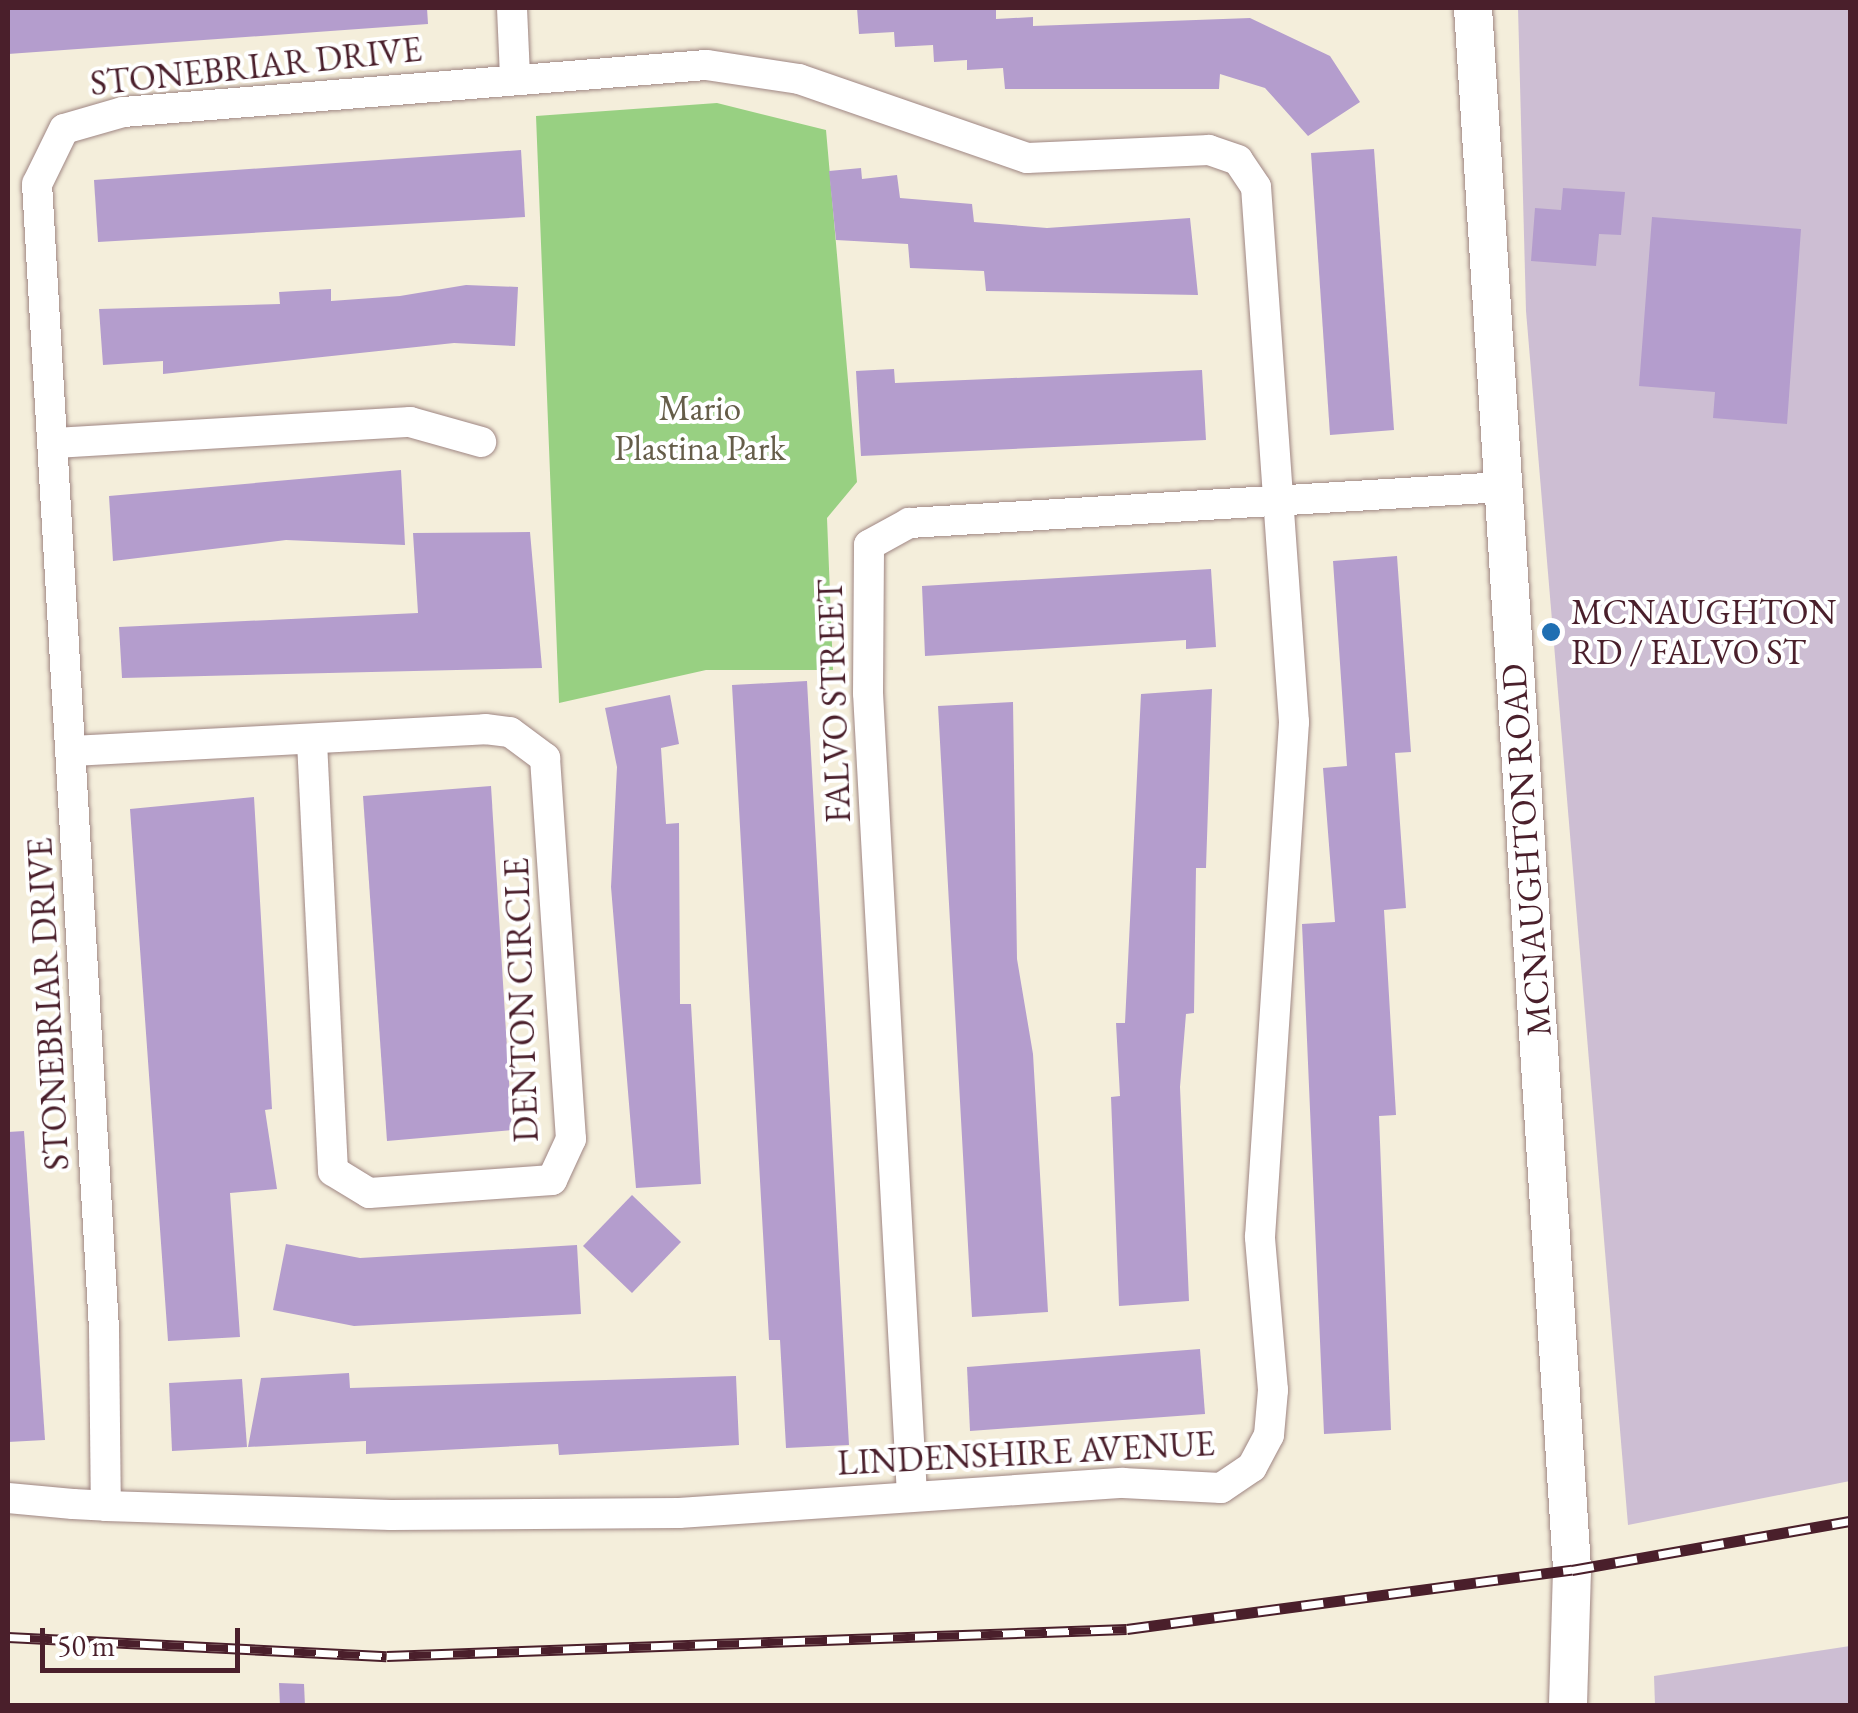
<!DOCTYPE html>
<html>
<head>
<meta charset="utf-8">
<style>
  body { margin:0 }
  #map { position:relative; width:1858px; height:1713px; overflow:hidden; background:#f4eedb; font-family:"EB Garamond",serif }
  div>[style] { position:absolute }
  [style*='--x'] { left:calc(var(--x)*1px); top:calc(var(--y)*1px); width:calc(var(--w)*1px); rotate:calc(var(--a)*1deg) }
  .industrial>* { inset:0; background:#cdbed3 }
  .green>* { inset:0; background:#98d082 }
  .building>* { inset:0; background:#b49dcd }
  .roads { filter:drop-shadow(0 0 2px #9f8683) drop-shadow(0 0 2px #9f8683) }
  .minor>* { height:30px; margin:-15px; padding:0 15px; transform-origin:15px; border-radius:15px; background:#fff }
  .tertiary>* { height:38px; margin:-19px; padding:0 19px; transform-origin:19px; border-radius:19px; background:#fff }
  .rail>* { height:11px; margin-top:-5.5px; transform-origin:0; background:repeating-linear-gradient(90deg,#fff 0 22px,#4a1f2b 0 44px); box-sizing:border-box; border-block:2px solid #4a1f2b }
  .dots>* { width:28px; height:28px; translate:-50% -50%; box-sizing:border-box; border:5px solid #fff; border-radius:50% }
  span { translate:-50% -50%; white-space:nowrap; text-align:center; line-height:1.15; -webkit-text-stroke:8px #fff; paint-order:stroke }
  .street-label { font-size:35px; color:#4a1f2b }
  .park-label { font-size:35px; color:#655d49 }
  .poi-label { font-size:35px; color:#4a1f2b }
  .left { translate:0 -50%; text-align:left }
  .frame { position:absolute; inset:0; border:10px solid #4a1f2b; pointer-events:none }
  .scale { position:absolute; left:40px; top:1628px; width:200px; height:45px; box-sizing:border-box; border:5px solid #4a1f2b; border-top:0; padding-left:12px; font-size:30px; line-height:35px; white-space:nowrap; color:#4a1f2b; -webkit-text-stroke:8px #fff; paint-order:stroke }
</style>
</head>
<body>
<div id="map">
  <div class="industrial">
    <i style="clip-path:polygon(1518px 8px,1850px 8px,1850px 1481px,1628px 1525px,1526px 311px)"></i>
    <i style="clip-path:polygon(1850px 1646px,1850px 1705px,1655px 1705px,1654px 1676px)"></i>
  </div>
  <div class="green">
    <i style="clip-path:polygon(717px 103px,826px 130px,857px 482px,827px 518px,833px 670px,706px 670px,559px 703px,536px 116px)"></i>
  </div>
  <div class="building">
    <i style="clip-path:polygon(8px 8px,427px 8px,428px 24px,8px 54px)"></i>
    <i style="clip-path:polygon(857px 8px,996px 8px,996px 19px,1033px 17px,1033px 26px,1250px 18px,1330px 56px,1360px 102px,1308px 136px,1265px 88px,1220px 74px,1219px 89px,1005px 89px,1003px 68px,967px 70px,967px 60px,934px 62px,933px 45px,895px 47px,894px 32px,859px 34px)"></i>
    <i style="clip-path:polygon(1374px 149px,1394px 430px,1330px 435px,1311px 153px)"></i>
    <i style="clip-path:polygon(521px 150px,525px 217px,98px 242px,94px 180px)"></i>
    <i style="clip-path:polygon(861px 168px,862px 179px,897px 175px,900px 198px,972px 204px,974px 222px,1047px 228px,1190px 218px,1198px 295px,986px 291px,984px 271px,910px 268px,908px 244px,836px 240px,829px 171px)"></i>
    <i style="clip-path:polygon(1563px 188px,1625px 192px,1621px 235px,1599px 234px,1596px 266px,1531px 261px,1535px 208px,1561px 210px)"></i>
    <i style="clip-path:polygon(1652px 217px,1801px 229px,1787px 424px,1713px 418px,1715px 392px,1639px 386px)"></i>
    <i style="clip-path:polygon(466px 285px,518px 287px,515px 346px,454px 343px,163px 374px,163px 361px,103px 365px,99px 309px,280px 304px,279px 292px,331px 289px,331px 301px,400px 296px)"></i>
    <i style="clip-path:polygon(894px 369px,895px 383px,1202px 370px,1206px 440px,861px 456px,856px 371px)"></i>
    <i style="clip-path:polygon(401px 470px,405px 545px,286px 540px,113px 561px,109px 496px)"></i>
    <i style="clip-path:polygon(530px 532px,542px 668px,122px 678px,119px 627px,418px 613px,413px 533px)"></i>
    <i style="clip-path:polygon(1397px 556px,1411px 752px,1395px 753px,1406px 908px,1384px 910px,1396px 1115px,1379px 1116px,1391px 1430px,1324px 1434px,1302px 924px,1335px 922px,1323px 768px,1347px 766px,1333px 561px)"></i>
    <i style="clip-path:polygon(1211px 569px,1216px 647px,1186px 649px,1186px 640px,925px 656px,922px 586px)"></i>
    <i style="clip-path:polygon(807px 681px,849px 1445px,786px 1448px,780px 1340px,769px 1340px,732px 685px)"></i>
    <i style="clip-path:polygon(1212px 689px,1206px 868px,1196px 868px,1194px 1013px,1186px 1014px,1180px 1087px,1189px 1301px,1119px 1306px,1111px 1097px,1120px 1096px,1116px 1023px,1125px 1023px,1141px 694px)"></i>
    <i style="clip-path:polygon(670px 695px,679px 744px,661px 748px,666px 824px,679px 823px,680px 1004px,691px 1004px,701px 1184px,636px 1188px,611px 887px,617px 767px,605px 708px)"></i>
    <i style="clip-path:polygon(1013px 702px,1017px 959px,1033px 1054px,1048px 1312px,972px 1317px,938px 706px)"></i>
    <i style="clip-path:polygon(491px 786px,512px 1130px,387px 1141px,363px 796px)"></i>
    <i style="clip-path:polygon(254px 797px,272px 1109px,265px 1110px,277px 1189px,230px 1193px,240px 1337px,168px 1341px,130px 809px)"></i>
    <i style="clip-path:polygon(24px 1131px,45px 1440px,8px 1442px,8px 1132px)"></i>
    <i style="clip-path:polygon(632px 1195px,681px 1242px,632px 1293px,583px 1246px)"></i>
    <i style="clip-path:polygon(286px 1244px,360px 1258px,577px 1245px,581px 1314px,354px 1326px,273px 1310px)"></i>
    <i style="clip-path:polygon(1200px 1349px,1205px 1414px,970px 1431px,967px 1367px)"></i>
    <i style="clip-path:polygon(349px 1373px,350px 1388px,736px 1376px,739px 1445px,559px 1455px,558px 1444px,366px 1454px,366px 1441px,248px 1447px,261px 1378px)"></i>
    <i style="clip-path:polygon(242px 1379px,247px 1447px,172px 1451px,169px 1383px)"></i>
    <i style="clip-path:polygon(279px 1683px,304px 1684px,305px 1706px,280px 1706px)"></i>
  </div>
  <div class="roads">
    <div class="minor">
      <i style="--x:512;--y:8;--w:68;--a:87.5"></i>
      <i style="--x:55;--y:443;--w:356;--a:-3.4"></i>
      <i style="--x:410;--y:422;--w:74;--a:15.7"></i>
      <i style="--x:72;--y:751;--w:414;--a:-3"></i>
      <i style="--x:485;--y:729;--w:25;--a:7"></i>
      <i style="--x:510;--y:732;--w:44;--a:36.6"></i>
      <i style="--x:545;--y:758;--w:382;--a:86.1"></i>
      <i style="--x:571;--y:1139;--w:45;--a:114.9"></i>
      <i style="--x:552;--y:1180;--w:183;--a:175.9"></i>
      <i style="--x:369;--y:1193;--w:42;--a:-148.6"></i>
      <i style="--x:333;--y:1171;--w:431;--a:-92.8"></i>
      <i style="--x:912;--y:1495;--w:803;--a:-93.14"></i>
      <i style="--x:868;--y:693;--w:148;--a:-89.6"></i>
      <i style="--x:869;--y:545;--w:46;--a:-28.8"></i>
      <i style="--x:909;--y:523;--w:594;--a:-3.47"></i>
      <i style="--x:8;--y:1498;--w:65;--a:5.3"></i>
      <i style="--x:73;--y:1504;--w:33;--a:3"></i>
      <i style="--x:106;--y:1506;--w:285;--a:1.8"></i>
      <i style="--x:391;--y:1515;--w:288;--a:-0.4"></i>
      <i style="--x:679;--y:1513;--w:445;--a:-3.9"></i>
      <i style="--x:1123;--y:1483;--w:98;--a:2.9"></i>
      <i style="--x:1221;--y:1488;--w:37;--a:-34"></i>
      <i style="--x:1252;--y:1467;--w:36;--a:-62"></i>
      <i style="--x:1269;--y:1435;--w:45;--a:-84.9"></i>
      <i style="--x:1273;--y:1390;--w:154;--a:-94.9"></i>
      <i style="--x:1260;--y:1237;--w:516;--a:-86.22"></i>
      <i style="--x:1294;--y:722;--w:536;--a:-94.06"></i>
      <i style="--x:1256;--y:187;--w:32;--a:-124"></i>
      <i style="--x:1238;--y:160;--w:31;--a:-161"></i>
      <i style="--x:1209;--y:150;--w:182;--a:177.5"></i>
      <i style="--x:1027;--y:158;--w:241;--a:-160.9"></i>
      <i style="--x:799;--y:79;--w:94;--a:-171.4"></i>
      <i style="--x:706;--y:65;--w:585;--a:175.39"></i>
      <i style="--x:123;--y:112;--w:61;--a:163.9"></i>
      <i style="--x:64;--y:129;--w:61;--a:116.1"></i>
      <i style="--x:37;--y:184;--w:1147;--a:86.65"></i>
      <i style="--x:104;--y:1329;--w:177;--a:89.4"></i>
    </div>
    <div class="tertiary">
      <i style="--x:1473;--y:8;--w:1565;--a:86.37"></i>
      <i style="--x:1572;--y:1570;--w:136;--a:91.7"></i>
    </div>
  </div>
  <div class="rail">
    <i style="--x:8;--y:1637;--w:379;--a:2.9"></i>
    <i style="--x:387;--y:1656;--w:740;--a:-2.09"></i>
    <i style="--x:1127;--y:1629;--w:449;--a:-7.6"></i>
    <i style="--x:1572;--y:1570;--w:282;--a:-10"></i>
  </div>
  <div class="dots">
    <i style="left:1551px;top:632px;background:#1f6fb2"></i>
  </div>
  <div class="street-label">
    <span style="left:256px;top:66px;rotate:-6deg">STONEBRIAR DRIVE</span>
    <span style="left:834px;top:701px;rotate:-92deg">FALVO STREET</span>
    <span style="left:1526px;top:850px;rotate:-94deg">MCNAUGHTON ROAD</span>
    <span style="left:521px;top:1000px;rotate:-92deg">DENTON CIRCLE</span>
    <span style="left:48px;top:1004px;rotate:-93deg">STONEBRIAR DRIVE</span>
    <span style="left:1026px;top:1453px;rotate:-3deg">LINDENSHIRE AVENUE</span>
  </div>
  <div class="park-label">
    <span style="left:700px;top:428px">Mario<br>Plastina Park</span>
  </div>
  <div class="poi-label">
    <span class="left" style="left:1571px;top:632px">MCNAUGHTON<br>RD / FALVO ST</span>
  </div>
  <div class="frame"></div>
  <div class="scale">50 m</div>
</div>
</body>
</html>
